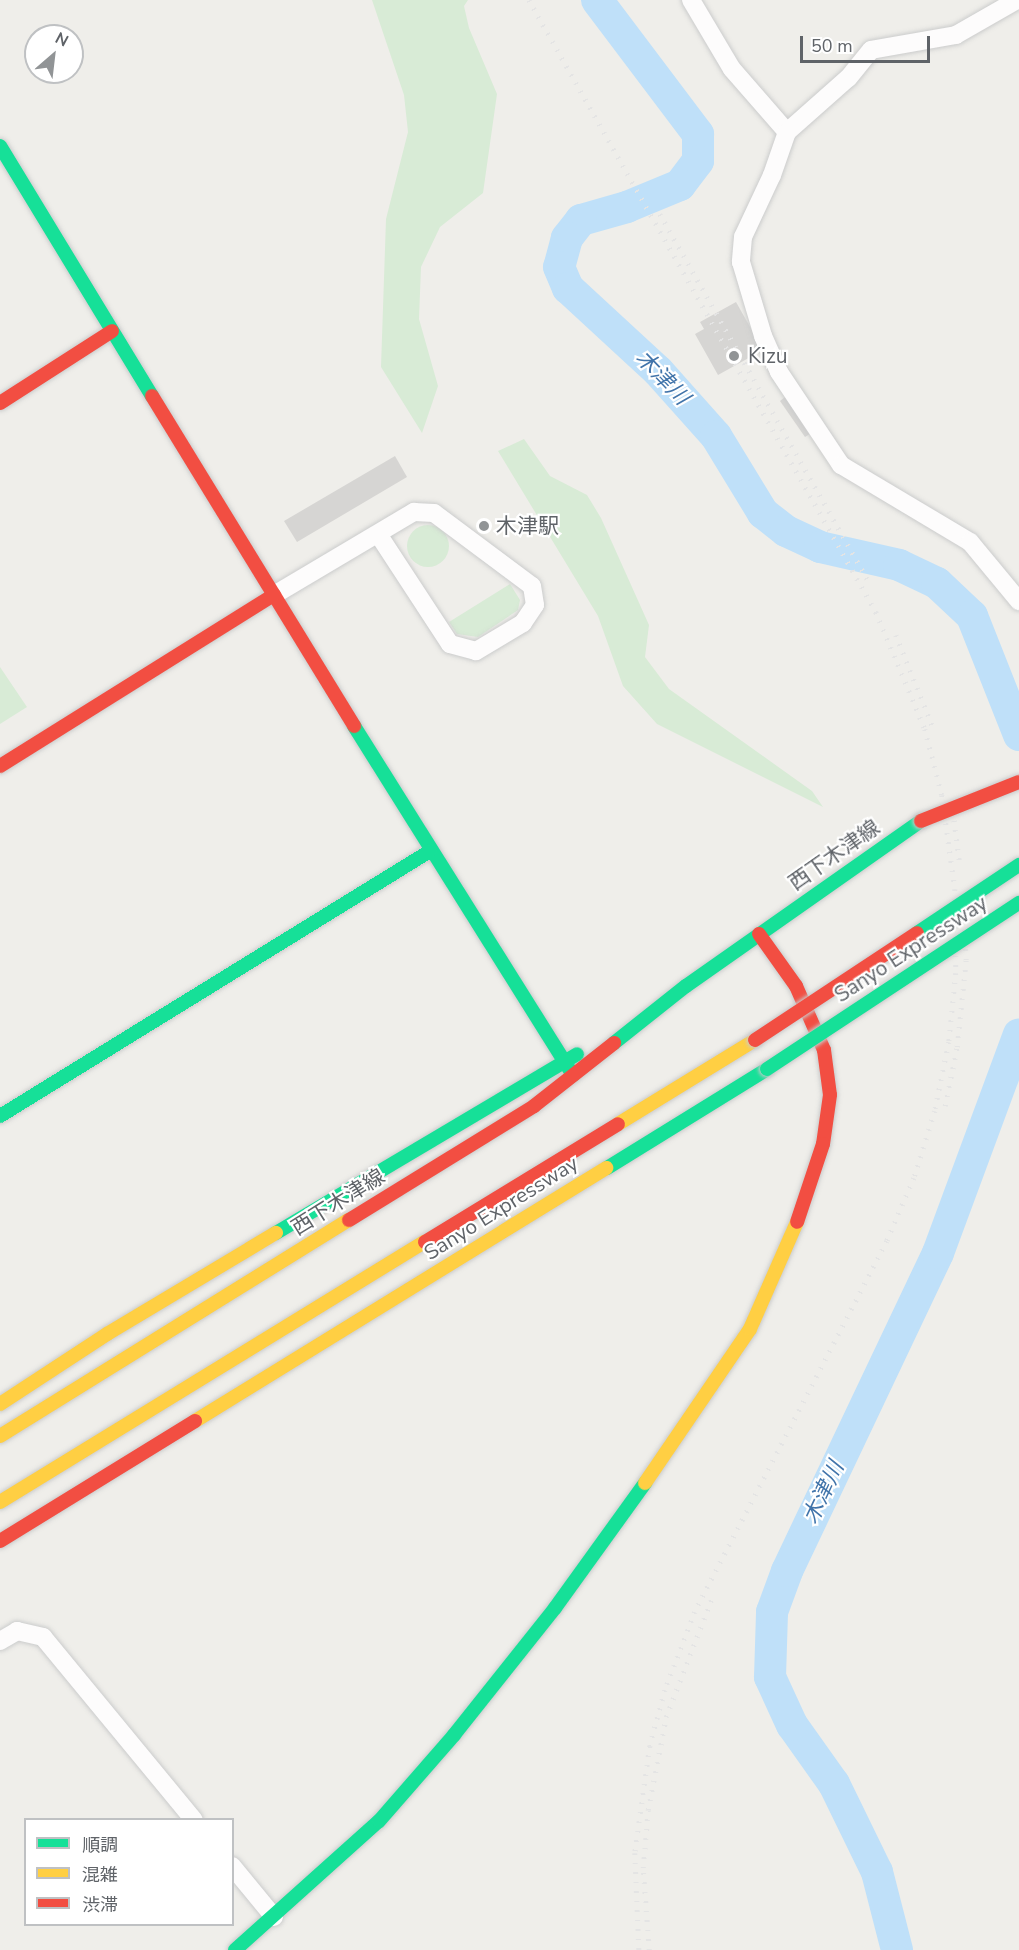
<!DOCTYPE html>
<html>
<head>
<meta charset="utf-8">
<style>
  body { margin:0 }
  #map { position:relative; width:1019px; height:1950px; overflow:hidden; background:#efeeea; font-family:"Nunito Sans","Noto Sans JP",sans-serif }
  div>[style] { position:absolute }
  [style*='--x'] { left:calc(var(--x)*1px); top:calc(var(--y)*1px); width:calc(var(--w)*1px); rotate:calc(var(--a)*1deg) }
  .green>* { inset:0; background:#d8ebd6 }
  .round { border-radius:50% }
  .river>* { height:32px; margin:-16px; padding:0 16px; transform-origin:16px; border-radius:16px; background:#bfe0f9 }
  .building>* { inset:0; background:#d6d5d3 }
  .roads { filter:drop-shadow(0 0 2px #cbcccc) drop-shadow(0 0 2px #cbcccc) }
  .street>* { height:18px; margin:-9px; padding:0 9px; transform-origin:9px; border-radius:9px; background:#fdfcfc }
  .fast>* { height:14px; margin:-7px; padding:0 7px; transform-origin:7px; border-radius:7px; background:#16e098 }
  .slow>* { height:14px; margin:-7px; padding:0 7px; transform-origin:7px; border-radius:7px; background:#ffcf43 }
  .jam>* { height:14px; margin:-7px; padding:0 7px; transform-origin:7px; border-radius:7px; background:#f24e42 }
  .rail>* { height:4.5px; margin-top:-2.25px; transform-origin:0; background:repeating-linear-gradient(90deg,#e4e4e4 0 1.5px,transparent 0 9.5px) }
  .bridges { filter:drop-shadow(0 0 2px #cacacb) drop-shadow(0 0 2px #cacacb) }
  .fast-bridge>* { height:14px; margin:-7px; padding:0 7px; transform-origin:7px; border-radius:7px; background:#16e098 }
  .jam-bridge>* { height:14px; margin:-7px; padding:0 7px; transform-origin:7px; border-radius:7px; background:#f24e42 }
  .dots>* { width:16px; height:16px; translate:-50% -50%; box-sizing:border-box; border:3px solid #fff; border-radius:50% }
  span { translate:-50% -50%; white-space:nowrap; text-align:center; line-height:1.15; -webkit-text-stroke:4.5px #fff; paint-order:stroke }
  .poi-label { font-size:21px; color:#5f6368 }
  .left { translate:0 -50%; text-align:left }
  .street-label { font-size:21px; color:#5f6368 }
  .water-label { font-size:22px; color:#4174aa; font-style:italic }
  .legend { position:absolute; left:24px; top:1818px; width:210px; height:108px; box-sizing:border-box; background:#fff; border:2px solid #bfc1c3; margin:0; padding:8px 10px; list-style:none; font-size:18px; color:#5f6368 }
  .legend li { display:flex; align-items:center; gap:12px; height:30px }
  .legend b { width:30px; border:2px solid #bfc1c3 }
  .north { position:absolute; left:24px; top:24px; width:60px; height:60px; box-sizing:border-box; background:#fff; border:2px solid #bfc1c3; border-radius:50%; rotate:28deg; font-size:16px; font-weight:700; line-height:24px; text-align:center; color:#5f6368 }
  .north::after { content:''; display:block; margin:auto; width:21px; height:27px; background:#919496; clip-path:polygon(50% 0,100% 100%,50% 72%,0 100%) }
  .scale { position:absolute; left:800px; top:36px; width:130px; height:27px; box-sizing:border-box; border:3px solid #5f6368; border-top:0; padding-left:8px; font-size:18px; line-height:21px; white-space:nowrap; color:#5f6368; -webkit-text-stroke:4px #fff; paint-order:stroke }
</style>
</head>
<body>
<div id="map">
  <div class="green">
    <i style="clip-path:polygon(372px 0,468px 0,464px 6px,469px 28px,497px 94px,483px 193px,440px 227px,421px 267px,419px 319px,438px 386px,422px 433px,381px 367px,386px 219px,408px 132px,404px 95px)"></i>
    <i style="clip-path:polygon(524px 439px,550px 476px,587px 495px,601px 518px,649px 625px,645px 657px,669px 689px,812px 791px,823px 807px,657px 724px,623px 686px,598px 616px,498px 451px)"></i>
    <i class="round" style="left:407px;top:525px;width:42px;height:42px"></i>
    <i style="clip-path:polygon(510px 584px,520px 600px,518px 610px,478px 637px,457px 634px,449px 622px)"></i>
    <i style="clip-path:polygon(0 667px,27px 707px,0 724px)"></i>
  </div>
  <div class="river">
    <i style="--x:597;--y:0;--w:168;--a:53"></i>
    <i style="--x:698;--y:134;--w:27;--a:90"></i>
    <i style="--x:698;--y:161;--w:30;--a:127"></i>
    <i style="--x:680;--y:185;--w:57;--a:157.5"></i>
    <i style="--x:627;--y:207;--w:48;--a:164.2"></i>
    <i style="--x:581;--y:220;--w:23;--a:128"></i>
    <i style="--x:567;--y:238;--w:30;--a:105"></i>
    <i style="--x:559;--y:267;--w:23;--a:67"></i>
    <i style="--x:568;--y:288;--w:122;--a:42.7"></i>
    <i style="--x:658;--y:371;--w:87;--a:48.3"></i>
    <i style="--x:716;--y:436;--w:90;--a:58.6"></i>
    <i style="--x:763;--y:513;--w:29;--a:38"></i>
    <i style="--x:786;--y:531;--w:38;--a:25"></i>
    <i style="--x:820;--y:547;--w:81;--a:12.8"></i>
    <i style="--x:899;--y:565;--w:42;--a:25.3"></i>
    <i style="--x:937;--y:583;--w:48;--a:43.3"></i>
    <i style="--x:972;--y:616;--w:128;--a:68.4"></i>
    <i style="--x:897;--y:1950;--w:81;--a:-104.4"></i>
    <i style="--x:877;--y:1872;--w:98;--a:-116"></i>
    <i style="--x:834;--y:1784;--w:72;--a:-125.4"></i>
    <i style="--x:792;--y:1725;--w:53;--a:-114.6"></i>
    <i style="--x:770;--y:1677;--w:65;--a:-88.2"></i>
    <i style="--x:772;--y:1612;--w:44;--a:-69.9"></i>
    <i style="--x:787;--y:1571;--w:352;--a:-64.6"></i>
    <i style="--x:938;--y:1253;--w:233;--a:-69.7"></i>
  </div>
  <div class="building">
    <i style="clip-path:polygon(736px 302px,763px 350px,718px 375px,695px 334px,704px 329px,700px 322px)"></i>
    <i style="clip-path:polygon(790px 393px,816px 430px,805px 437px,780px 401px)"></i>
    <i style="clip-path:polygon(395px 456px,407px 477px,297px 542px,284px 521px)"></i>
  </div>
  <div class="roads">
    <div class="street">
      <i style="--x:691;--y:0;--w:80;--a:59.3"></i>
      <i style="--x:732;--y:69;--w:84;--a:48.9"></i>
      <i style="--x:1017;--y:0;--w:70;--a:150.2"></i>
      <i style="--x:956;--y:35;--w:86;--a:170"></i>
      <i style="--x:871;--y:50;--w:36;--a:129"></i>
      <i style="--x:848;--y:78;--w:81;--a:138.5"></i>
      <i style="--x:787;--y:132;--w:46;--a:109.2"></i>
      <i style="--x:772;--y:175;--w:68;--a:115.1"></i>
      <i style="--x:743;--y:237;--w:25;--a:95"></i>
      <i style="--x:741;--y:262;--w:77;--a:73.4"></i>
      <i style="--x:763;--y:336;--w:39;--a:66"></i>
      <i style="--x:779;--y:372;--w:112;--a:56.3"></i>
      <i style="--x:841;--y:465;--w:150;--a:30.8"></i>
      <i style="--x:970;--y:542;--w:77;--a:50.3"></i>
      <i style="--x:274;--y:595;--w:163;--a:-30.7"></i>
      <i style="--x:414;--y:512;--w:20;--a:3"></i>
      <i style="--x:434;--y:513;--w:122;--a:36.7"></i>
      <i style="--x:532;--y:586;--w:19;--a:81"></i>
      <i style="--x:535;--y:605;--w:22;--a:124"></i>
      <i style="--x:523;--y:623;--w:55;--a:149.2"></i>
      <i style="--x:476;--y:651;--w:27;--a:-165"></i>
      <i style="--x:450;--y:644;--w:131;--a:-123.2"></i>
      <i style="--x:0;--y:1641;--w:20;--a:-30"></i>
      <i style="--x:17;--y:1631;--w:27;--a:13"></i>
      <i style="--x:43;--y:1637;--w:237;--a:50.5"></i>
      <i style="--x:232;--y:1866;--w:66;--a:50.5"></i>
    </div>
    <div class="fast">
      <i style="--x:0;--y:146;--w:293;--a:58.7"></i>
      <i style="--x:354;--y:726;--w:412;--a:57.9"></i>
      <i style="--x:614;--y:1043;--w:92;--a:-38.4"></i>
      <i style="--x:686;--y:986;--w:287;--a:-35.1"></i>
      <i style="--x:0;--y:1116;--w:505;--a:-31.64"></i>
      <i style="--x:607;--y:1168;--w:188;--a:-31.7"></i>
      <i style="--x:276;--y:1233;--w:350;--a:-30.7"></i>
      <i style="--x:235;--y:1950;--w:193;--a:-41.9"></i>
      <i style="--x:379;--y:1821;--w:114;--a:-48.9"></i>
      <i style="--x:454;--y:1735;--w:162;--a:-51.5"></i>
      <i style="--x:555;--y:1608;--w:154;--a:-54.2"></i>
    </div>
    <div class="slow">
      <i style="--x:618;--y:1124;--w:161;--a:-31.5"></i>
      <i style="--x:0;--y:1404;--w:128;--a:-33.2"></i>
      <i style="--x:107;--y:1334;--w:197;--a:-30.9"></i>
      <i style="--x:195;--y:1421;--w:483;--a:-31.6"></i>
      <i style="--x:0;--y:1436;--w:410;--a:-31.8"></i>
      <i style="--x:645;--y:1483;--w:186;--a:-55.7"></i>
      <i style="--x:750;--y:1329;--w:117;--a:-66.3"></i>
      <i style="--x:0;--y:1502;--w:498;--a:-31.5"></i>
    </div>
    <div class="jam">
      <i style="--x:152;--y:396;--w:387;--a:58.5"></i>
      <i style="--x:0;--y:403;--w:133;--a:-32.7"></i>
      <i style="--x:0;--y:766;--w:323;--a:-32"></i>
      <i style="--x:759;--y:934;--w:64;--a:54.6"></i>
      <i style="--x:796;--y:986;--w:70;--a:66.4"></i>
      <i style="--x:824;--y:1050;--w:45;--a:82.4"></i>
      <i style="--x:830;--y:1095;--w:49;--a:98.1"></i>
      <i style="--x:823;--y:1144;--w:82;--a:108.4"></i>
      <i style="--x:349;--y:1220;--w:217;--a:-31.6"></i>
      <i style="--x:534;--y:1106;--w:102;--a:-38.2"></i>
      <i style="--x:425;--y:1242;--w:226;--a:-31.4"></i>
      <i style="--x:0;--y:1541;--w:229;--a:-31.6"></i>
    </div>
  </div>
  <div class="rail">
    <i style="--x:529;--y:0;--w:704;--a:60.45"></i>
    <i style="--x:876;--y:612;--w:127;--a:67.3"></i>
    <i style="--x:925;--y:729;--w:68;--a:75.6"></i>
    <i style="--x:942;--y:795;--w:95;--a:82.1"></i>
    <i style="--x:955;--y:889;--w:84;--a:89.3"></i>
    <i style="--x:956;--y:973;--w:69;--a:95.8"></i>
    <i style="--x:949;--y:1042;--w:70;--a:101.5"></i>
    <i style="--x:935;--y:1111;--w:70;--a:107.4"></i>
    <i style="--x:914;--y:1178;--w:69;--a:113.2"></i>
    <i style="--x:887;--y:1241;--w:418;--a:117.4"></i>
    <i style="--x:695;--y:1612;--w:84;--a:111"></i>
    <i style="--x:665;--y:1690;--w:58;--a:105"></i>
    <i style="--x:650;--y:1746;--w:108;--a:98"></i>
    <i style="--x:635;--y:1853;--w:97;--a:87.6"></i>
    <i style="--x:660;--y:214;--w:425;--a:60.4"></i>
    <i style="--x:896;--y:635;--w:99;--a:68.1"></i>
    <i style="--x:953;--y:811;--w:53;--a:82.5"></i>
    <i style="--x:945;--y:1106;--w:60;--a:-78.5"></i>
    <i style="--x:957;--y:1047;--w:87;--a:-84.1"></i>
    <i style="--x:966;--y:960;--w:51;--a:-93.4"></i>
    <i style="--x:649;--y:1950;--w:82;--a:-94.2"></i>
    <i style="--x:643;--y:1868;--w:58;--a:-85.1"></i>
    <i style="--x:648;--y:1810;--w:95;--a:-79"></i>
    <i style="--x:666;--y:1717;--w:131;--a:-68.9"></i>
  </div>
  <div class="bridges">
    <div class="fast-bridge">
      <i style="--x:917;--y:933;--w:123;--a:-33.7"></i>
      <i style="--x:767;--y:1069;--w:302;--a:-33.4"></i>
    </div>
    <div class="jam-bridge">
      <i style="--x:921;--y:821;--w:105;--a:-21.7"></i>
      <i style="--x:755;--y:1040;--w:194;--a:-33.4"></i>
    </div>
  </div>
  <div class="dots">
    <i style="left:734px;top:356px;background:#919496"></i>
    <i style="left:484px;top:526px;background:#919496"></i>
  </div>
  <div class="poi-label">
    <span class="left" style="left:748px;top:356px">Kizu</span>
    <span class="left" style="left:496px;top:526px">木津駅</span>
  </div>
  <div class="street-label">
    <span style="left:834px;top:855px;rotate:-35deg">西下木津線</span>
    <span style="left:911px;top:949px;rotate:-33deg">Sanyo Expressway</span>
    <span style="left:338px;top:1202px;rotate:-32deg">西下木津線</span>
    <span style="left:501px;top:1208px;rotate:-32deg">Sanyo Expressway</span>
  </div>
  <div class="water-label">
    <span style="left:662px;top:378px;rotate:46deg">木津川</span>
    <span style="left:824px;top:1493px;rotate:-65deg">木津川</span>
  </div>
  <ul class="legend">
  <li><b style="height:8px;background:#16e098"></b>順調</li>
  <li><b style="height:8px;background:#ffcf43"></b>混雑</li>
  <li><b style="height:8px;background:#f24e42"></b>渋滞</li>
  </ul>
  <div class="north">N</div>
  <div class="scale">50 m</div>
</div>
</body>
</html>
